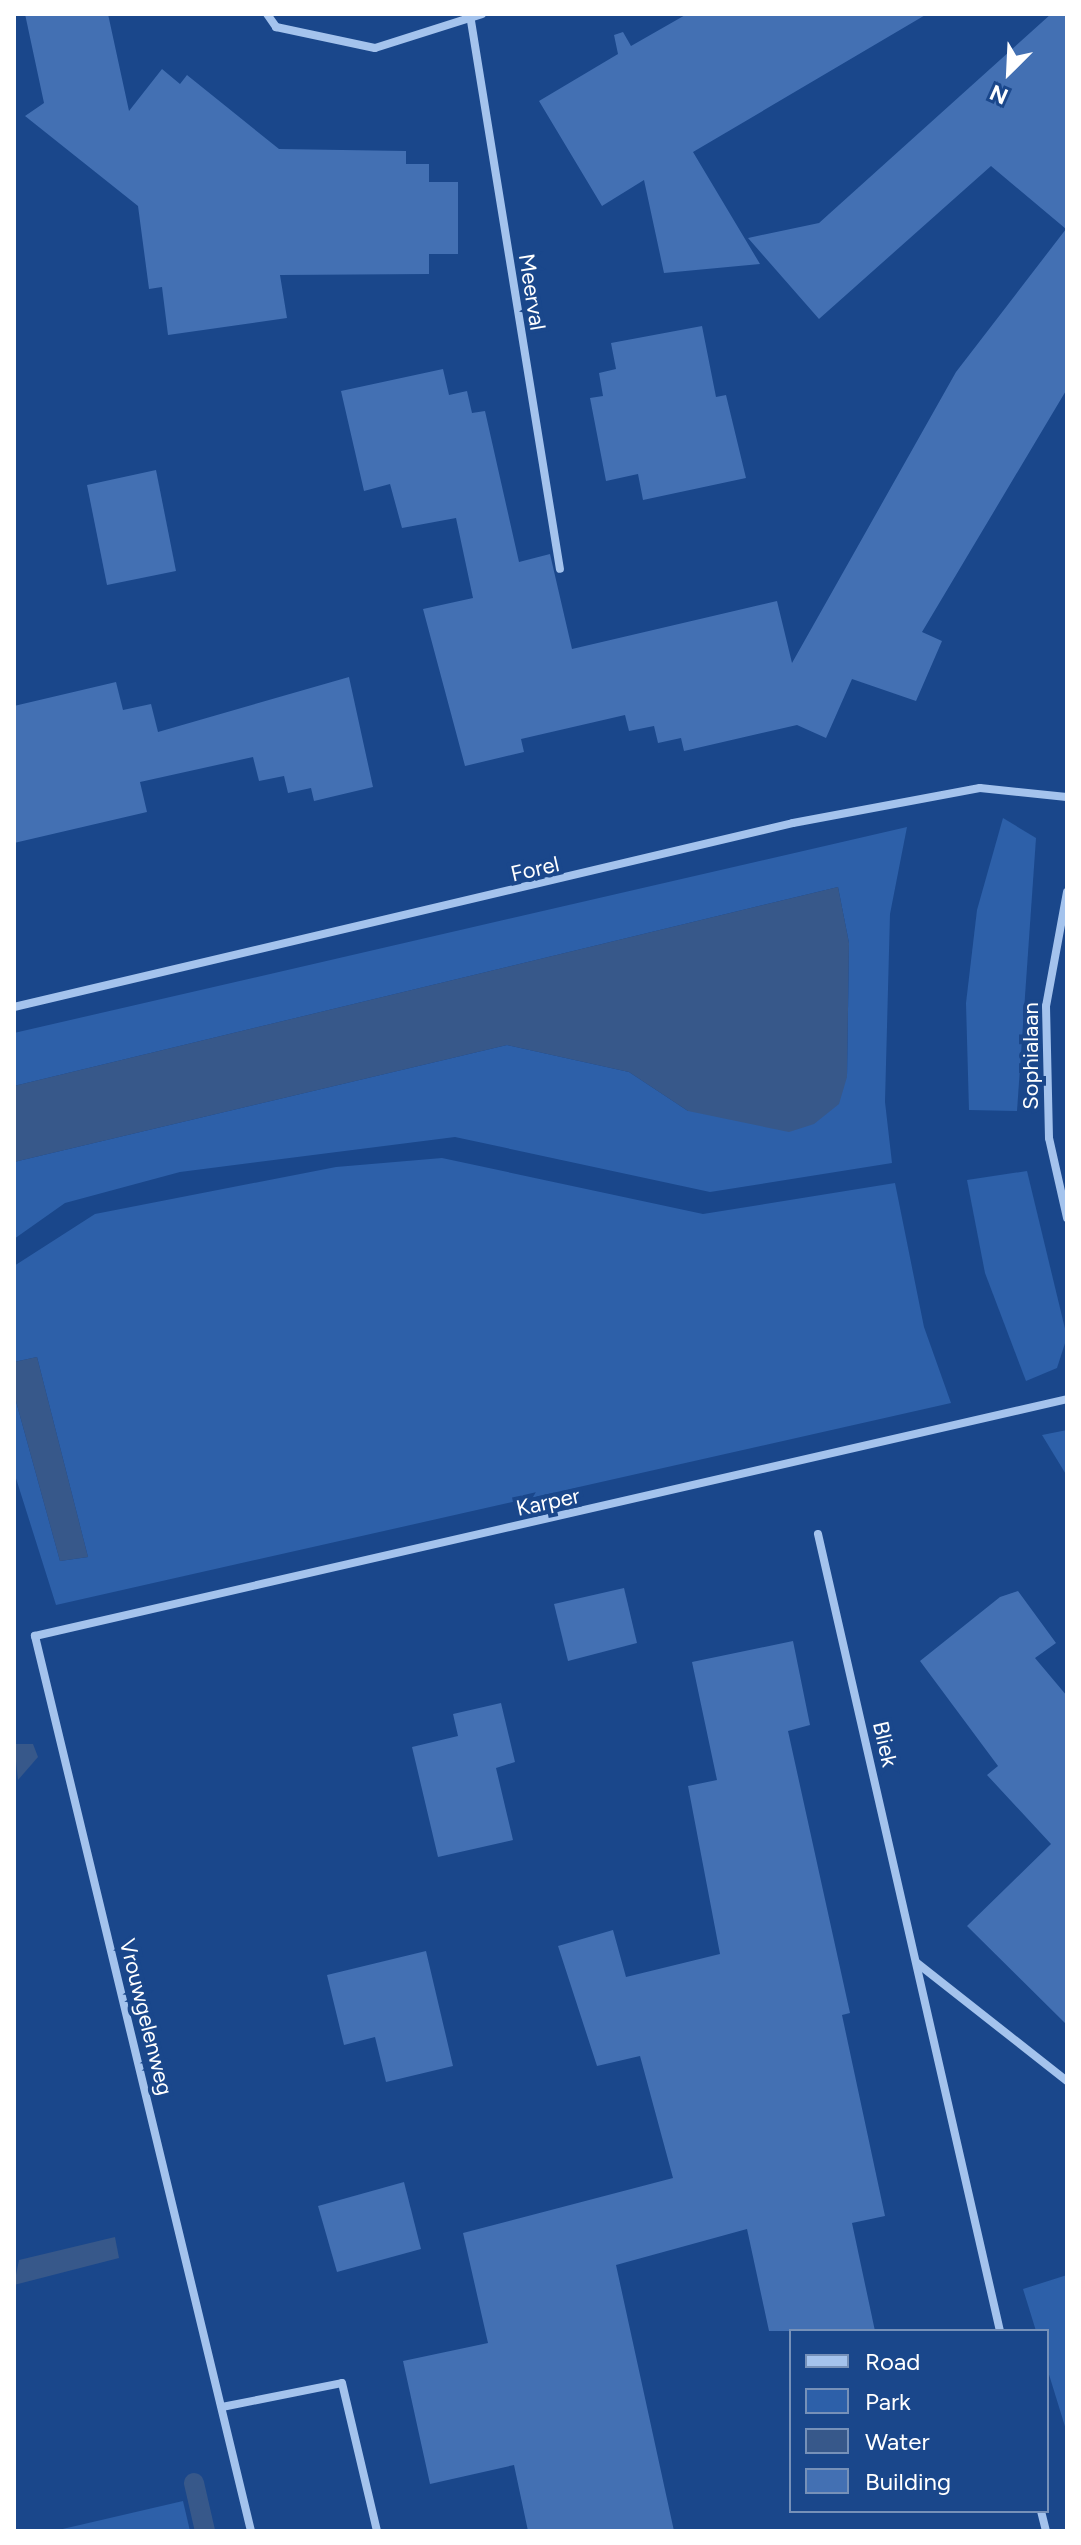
<!DOCTYPE html>
<html>
<head>
<meta charset="utf-8">
<style>
  body { margin:0 }
  #map { position:relative; width:1081px; height:2545px; overflow:hidden; background:#1a478b; font-family:Figtree,sans-serif }
  div>[style] { position:absolute }
  [style*='--x'] { left:calc(var(--x)*1px); top:calc(var(--y)*1px); width:calc(var(--w)*1px); rotate:calc(var(--a)*1deg) }
  .green>* { inset:0; background:#2d60a9 }
  .water>* { inset:0; background:#37588a }
  .stream>* { height:20px; margin:-10px; padding:0 10px; transform-origin:10px; border-radius:10px; background:#37588a }
  .building>* { inset:0; background:#4370b3 }
  .minor>* { height:8px; margin:-4px; padding:0 4px; transform-origin:4px; border-radius:4px; background:#a4c3ed }
  span { translate:-50% -50%; white-space:nowrap; text-align:center; line-height:1.15; -webkit-text-stroke:8px #1a478b; paint-order:stroke }
  .street-label { font-size:22px; color:#fff }
  .frame { position:absolute; inset:0; border:16px solid #fff; pointer-events:none }
  .legend { position:absolute; left:789px; top:2329px; width:260px; height:184px; box-sizing:border-box; background:#1a478b; border:2px solid #7691b9; margin:0; padding:10px 14px; list-style:none; font-size:24px; color:#fff }
  .legend li { display:flex; align-items:center; gap:16px; height:40px }
  .legend b { width:40px; border:2px solid #7691b9 }
  .north { position:absolute; left:969px; top:32px; width:80px; height:80px; -webkit-text-stroke:6px #1a478b; paint-order:stroke; rotate:204deg; font-size:22px; font-weight:700; line-height:32px; text-align:center; color:#fff }
  .north::after { content:''; display:block; margin:auto; width:28px; height:36px; background:#fff; clip-path:polygon(50% 0,100% 100%,50% 72%,0 100%) }
</style>
</head>
<body>
<div id="map">
  <div class="green">
    <i style="clip-path:polygon(1003px 818px,1036px 838px,1017px 1111px,969px 1110px,966px 1003px,977px 910px)"></i>
    <i style="clip-path:polygon(907px 827px,890px 914px,885px 1102px,892px 1163px,710px 1192px,455px 1137px,180px 1172px,65px 1203px,14px 1239px,14px 1162px,507px 1045px,629px 1072px,688px 1111px,847px 1077px,849px 943px,838px 887px,14px 1086px,14px 1033px)"></i>
    <i style="clip-path:polygon(442px 1158px,703px 1214px,895px 1183px,924px 1327px,951px 1403px,56px 1605px,14px 1472px,14px 1394px,60px 1561px,88px 1557px,37px 1357px,14px 1362px,14px 1266px,95px 1214px,336px 1167px)"></i>
    <i style="clip-path:polygon(1027px 1171px,1067px 1337px,1057px 1368px,1026px 1381px,985px 1273px,967px 1180px)"></i>
    <i style="clip-path:polygon(1067px 1430px,1067px 1476px,1042px 1435px)"></i>
    <i style="clip-path:polygon(1067px 2275px,1067px 2433px,1047px 2368px,1047px 2331px,1036px 2331px,1023px 2289px)"></i>
    <i style="clip-path:polygon(183px 2501px,190px 2531px,54px 2531px)"></i>
  </div>
  <div class="water">
    <i style="clip-path:polygon(838px 887px,849px 943px,847px 1077px,839px 1104px,814px 1124px,789px 1132px,688px 1111px,629px 1072px,507px 1045px,14px 1162px,14px 1086px)"></i>
    <i style="clip-path:polygon(37px 1357px,88px 1557px,60px 1561px,14px 1394px,14px 1362px)"></i>
    <i style="clip-path:polygon(14px 1744px,33px 1744px,38px 1757px,18px 1780px)"></i>
    <i style="clip-path:polygon(115px 2237px,119px 2258px,14px 2285px,19px 2260px)"></i>
  </div>
  <div class="stream">
    <i style="--x:194;--y:2483;--w:49;--a:77.1"></i>
  </div>
  <div class="building">
    <i style="clip-path:polygon(25px 14px,108px 14px,129px 111px,162px 69px,180px 84px,187px 75px,279px 149px,406px 151px,406px 164px,429px 164px,429px 182px,458px 182px,458px 254px,429px 254px,429px 274px,280px 275px,287px 318px,168px 335px,162px 287px,149px 289px,138px 206px,25px 116px,44px 103px)"></i>
    <i style="clip-path:polygon(687px 14px,927px 14px,693px 152px,760px 264px,664px 273px,644px 180px,602px 206px,539px 101px,618px 54px,614px 35px,623px 32px,631px 46px)"></i>
    <i style="clip-path:polygon(1051px 14px,1067px 14px,1067px 389px,922px 632px,942px 641px,916px 701px,852px 679px,826px 738px,797px 725px,684px 751px,681px 738px,658px 743px,654px 726px,629px 731px,625px 715px,521px 739px,524px 752px,465px 766px,423px 609px,473px 598px,456px 518px,402px 528px,390px 484px,364px 491px,341px 391px,443px 369px,449px 395px,467px 391px,472px 413px,485px 411px,519px 562px,550px 554px,572px 649px,777px 601px,792px 663px,956px 372px,1066px 229px,991px 166px,819px 319px,748px 238px,819px 223px)"></i>
    <i style="clip-path:polygon(702px 326px,716px 397px,726px 395px,746px 478px,643px 500px,638px 474px,606px 481px,590px 398px,603px 396px,599px 373px,616px 369px,611px 343px)"></i>
    <i style="clip-path:polygon(156px 470px,176px 571px,107px 585px,87px 485px)"></i>
    <i style="clip-path:polygon(349px 677px,373px 787px,314px 801px,311px 788px,288px 793px,284px 776px,259px 781px,253px 757px,140px 782px,147px 812px,14px 843px,14px 706px,116px 682px,123px 710px,151px 704px,158px 732px)"></i>
    <i style="clip-path:polygon(624px 1588px,637px 1643px,568px 1661px,554px 1604px)"></i>
    <i style="clip-path:polygon(1018px 1591px,1056px 1643px,1035px 1658px,1067px 1696px,1067px 2025px,967px 1926px,1051px 1844px,987px 1775px,998px 1766px,920px 1661px,1000px 1597px)"></i>
    <i style="clip-path:polygon(793px 1641px,810px 1725px,788px 1731px,850px 2013px,842px 2015px,885px 2216px,852px 2223px,875px 2331px,769px 2331px,747px 2229px,616px 2265px,674px 2531px,528px 2531px,514px 2465px,430px 2484px,403px 2361px,488px 2343px,463px 2233px,673px 2178px,640px 2056px,597px 2066px,558px 1946px,613px 1930px,626px 1977px,720px 1954px,688px 1786px,717px 1780px,692px 1662px)"></i>
    <i style="clip-path:polygon(501px 1703px,515px 1762px,496px 1768px,513px 1840px,438px 1857px,412px 1747px,458px 1736px,453px 1714px)"></i>
    <i style="clip-path:polygon(426px 1951px,453px 2066px,386px 2082px,375px 2037px,344px 2045px,327px 1975px)"></i>
    <i style="clip-path:polygon(404px 2182px,421px 2249px,337px 2272px,318px 2206px)"></i>
  </div>
  <div class="minor">
    <i style="--x:267;--y:14;--w:16;--a:55"></i>
    <i style="--x:276;--y:27;--w:101;--a:12"></i>
    <i style="--x:375;--y:48;--w:112;--a:-17.6"></i>
    <i style="--x:471;--y:21;--w:555;--a:80.78"></i>
    <i style="--x:1067;--y:892;--w:116;--a:100.4"></i>
    <i style="--x:1046;--y:1006;--w:132;--a:88.7"></i>
    <i style="--x:1049;--y:1138;--w:82;--a:77.3"></i>
    <i style="--x:14;--y:1007;--w:800;--a:-13.29"></i>
    <i style="--x:793;--y:823;--w:190;--a:-10.6"></i>
    <i style="--x:980;--y:788;--w:87;--a:5.9"></i>
    <i style="--x:818;--y:1534;--w:818;--a:77.14"></i>
    <i style="--x:917;--y:1963;--w:191;--a:38.2"></i>
    <i style="--x:222;--y:2407;--w:122;--a:-11.3"></i>
    <i style="--x:342;--y:2383;--w:152;--a:76.7"></i>
    <i style="--x:1041;--y:2511;--w:21;--a:76"></i>
    <i style="--x:251;--y:2531;--w:921;--a:-103.57"></i>
    <i style="--x:35;--y:1636;--w:1059;--a:-12.93"></i>
  </div>
  <div class="street-label">
    <span style="left:532px;top:292px;rotate:81deg">Meerval</span>
    <span style="left:535px;top:869px;rotate:-13deg">Forel</span>
    <span style="left:1031px;top:1056px;rotate:-90deg">Sophialaan</span>
    <span style="left:548px;top:1502px;rotate:-12deg">Karper</span>
    <span style="left:885px;top:1744px;rotate:77deg">Bliek</span>
    <span style="left:146px;top:2017px;rotate:76deg">Vrouwgelenweg</span>
  </div>
  <div class="frame"></div>
  <ul class="legend">
  <li><b style="height:10px;background:#a4c3ed"></b>Road</li>
  <li><b style="height:22px;background:#2d60a9"></b>Park</li>
  <li><b style="height:22px;background:#37588a"></b>Water</li>
  <li><b style="height:22px;background:#4370b3"></b>Building</li>
  </ul>
  <div class="north">N</div>
</div>
</body>
</html>
